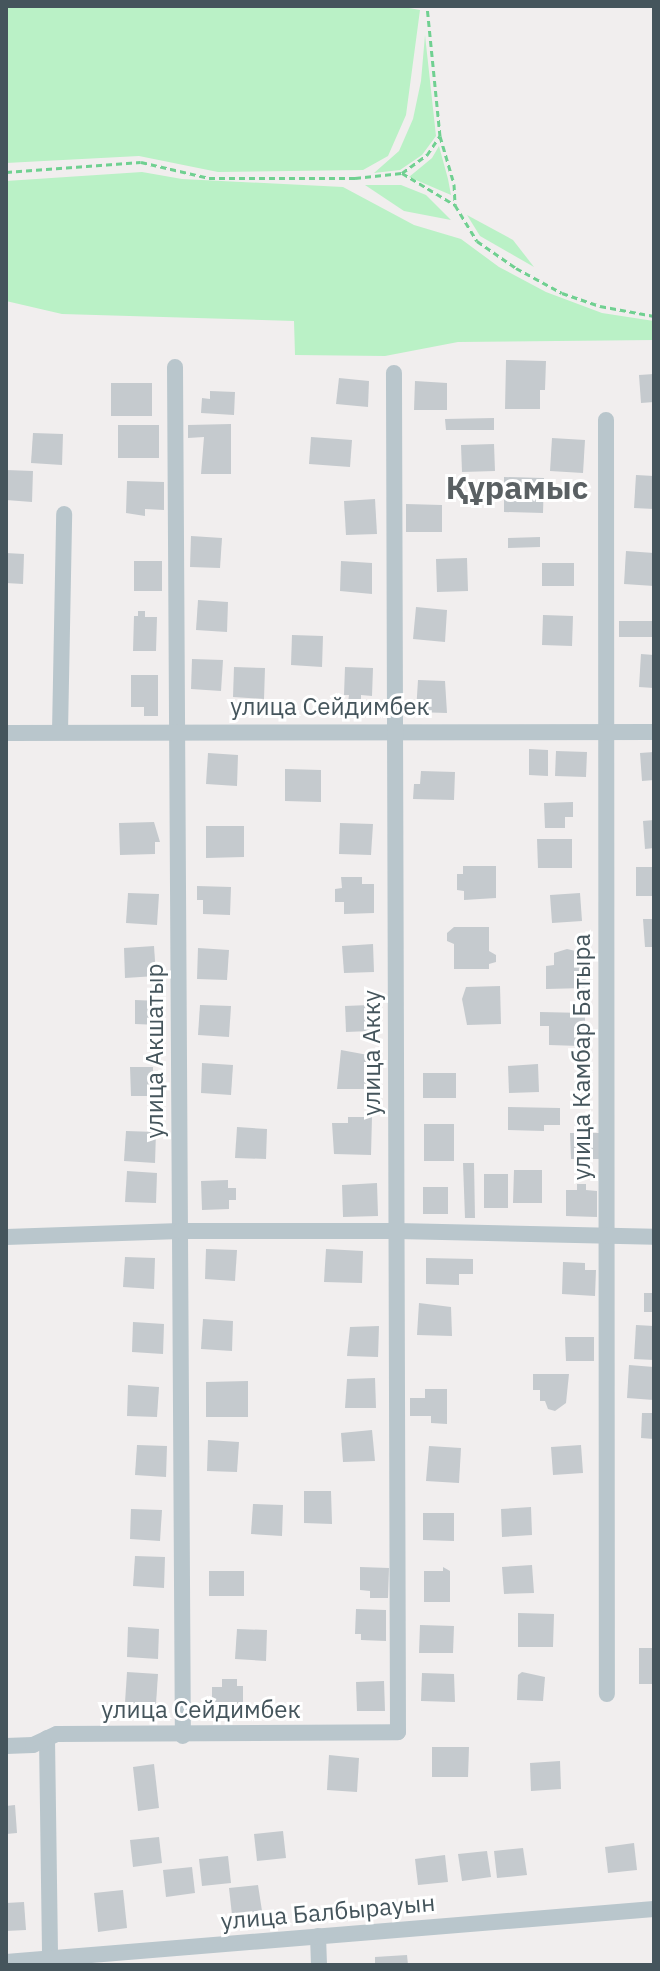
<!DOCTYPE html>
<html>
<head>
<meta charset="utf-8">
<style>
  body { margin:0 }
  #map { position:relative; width:660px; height:1971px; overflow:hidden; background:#f1eeee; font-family:"IBM Plex Sans",sans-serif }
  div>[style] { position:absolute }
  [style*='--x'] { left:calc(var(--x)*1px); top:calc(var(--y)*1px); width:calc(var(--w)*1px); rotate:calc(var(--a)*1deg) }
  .green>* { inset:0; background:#baf1c6 }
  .building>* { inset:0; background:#c5cace }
  .path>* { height:3px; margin-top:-1.5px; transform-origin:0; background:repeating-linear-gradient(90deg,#70d091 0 6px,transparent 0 10px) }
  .minor>* { height:16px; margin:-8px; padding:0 8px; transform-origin:8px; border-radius:8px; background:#b9c6cc }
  span { translate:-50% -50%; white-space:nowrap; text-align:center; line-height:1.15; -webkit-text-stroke:6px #fff; paint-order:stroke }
  .street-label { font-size:24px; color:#45555c }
  .district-label { font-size:32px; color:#5a6063; font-weight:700 }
  .frame { position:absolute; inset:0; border:8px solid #45555c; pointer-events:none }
</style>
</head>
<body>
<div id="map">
  <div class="green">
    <i style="clip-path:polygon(6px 6px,398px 6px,420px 10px,406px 115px,388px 156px,363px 170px,218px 172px,139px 156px,6px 163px)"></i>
    <i style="clip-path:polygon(425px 35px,436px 136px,422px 155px,400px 170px,374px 173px,399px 151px,413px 119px,421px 81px)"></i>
    <i style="clip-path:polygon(439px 146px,448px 179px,451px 195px,409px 177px,432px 158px)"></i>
    <i style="clip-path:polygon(142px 172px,182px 179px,343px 187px,414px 225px,461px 239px,499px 267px,546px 292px,602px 313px,654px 321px,654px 340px,458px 342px,385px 356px,295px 355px,294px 321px,62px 314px,6px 301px,6px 181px)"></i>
    <i style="clip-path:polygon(365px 185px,401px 185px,426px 195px,451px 220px,404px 211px)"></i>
    <i style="clip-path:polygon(467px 215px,513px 240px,534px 267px,480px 236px)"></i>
  </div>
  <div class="building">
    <i style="clip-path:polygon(506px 360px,546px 361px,545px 390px,540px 390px,540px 409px,505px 409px)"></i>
    <i style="clip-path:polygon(654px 374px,654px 402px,641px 403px,639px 375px)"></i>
    <i style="clip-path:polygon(339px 378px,369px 381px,368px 407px,336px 404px)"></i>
    <i style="clip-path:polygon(415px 381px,447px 383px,447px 410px,414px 410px)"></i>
    <i style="clip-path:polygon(111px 383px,152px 383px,152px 416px,111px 416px)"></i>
    <i style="clip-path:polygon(210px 391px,235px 392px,234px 415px,201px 413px,202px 398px,210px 399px)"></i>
    <i style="clip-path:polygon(494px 418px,494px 430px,446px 430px,445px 419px)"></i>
    <i style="clip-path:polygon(231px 424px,231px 474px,201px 474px,204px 437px,188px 438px,188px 425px)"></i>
    <i style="clip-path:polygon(118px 425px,159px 425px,159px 458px,118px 458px)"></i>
    <i style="clip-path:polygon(33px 433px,63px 434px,62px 465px,31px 463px)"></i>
    <i style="clip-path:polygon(311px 437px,352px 440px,350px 467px,309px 464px)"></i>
    <i style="clip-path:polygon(552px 438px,585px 440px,583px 473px,550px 471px)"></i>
    <i style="clip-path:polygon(494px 444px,495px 471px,462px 472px,461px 445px)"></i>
    <i style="clip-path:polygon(6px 470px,33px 471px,32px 502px,6px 500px)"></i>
    <i style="clip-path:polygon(636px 475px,654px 476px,654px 509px,634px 508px)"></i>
    <i style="clip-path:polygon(504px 477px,544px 478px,543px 513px,504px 512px)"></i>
    <i style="clip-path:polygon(127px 481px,164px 482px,164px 510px,145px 509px,145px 516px,126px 513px)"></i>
    <i style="clip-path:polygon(375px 499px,377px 534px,346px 535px,344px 501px)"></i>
    <i style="clip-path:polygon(406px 504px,442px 505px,442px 532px,406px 532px)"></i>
    <i style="clip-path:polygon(191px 536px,222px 538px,220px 568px,190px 567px)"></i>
    <i style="clip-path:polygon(540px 537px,540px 547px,508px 548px,508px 538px)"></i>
    <i style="clip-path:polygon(626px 551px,654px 553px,654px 586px,624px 584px)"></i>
    <i style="clip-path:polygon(6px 553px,24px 554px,23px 584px,6px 583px)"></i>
    <i style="clip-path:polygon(467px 558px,468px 591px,437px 592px,436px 559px)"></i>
    <i style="clip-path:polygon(134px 561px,162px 561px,162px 591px,134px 591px)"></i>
    <i style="clip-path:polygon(341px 561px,372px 563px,372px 594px,340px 591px)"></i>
    <i style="clip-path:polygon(542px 563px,574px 563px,574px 586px,542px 586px)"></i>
    <i style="clip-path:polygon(198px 600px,228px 602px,227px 632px,196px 630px)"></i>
    <i style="clip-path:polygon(416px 607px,447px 610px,445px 642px,413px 639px)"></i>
    <i style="clip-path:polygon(138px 611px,145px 611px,145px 617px,157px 617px,156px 651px,133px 651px,134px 616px,138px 616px)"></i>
    <i style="clip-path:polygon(543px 615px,573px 616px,572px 646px,542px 645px)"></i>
    <i style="clip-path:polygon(619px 621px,654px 621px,654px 637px,619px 637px)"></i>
    <i style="clip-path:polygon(292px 635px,323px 636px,322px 667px,291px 665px)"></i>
    <i style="clip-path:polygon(641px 654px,654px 655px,654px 688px,639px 687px)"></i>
    <i style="clip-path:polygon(192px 659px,223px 660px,221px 691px,191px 689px)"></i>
    <i style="clip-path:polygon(234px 667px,265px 668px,264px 699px,233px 697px)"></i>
    <i style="clip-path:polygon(345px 667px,373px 668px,372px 696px,361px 695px,361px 703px,348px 702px,349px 695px,344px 695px)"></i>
    <i style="clip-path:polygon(131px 675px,158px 675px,158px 716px,144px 716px,144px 707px,131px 707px)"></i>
    <i style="clip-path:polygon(418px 680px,445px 681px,447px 713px,416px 712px)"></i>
    <i style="clip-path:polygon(529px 749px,548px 750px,548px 776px,529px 775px)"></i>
    <i style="clip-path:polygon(556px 751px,587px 752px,586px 777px,555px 776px)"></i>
    <i style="clip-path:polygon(654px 752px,654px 780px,642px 781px,640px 753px)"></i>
    <i style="clip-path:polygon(208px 753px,238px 755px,237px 786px,206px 784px)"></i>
    <i style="clip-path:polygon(285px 769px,321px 770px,321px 802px,285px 801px)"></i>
    <i style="clip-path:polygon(421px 771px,455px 772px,454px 800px,413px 799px,414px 784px,420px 784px)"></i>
    <i style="clip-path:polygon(573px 802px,573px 817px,565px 817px,565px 828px,545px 828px,544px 803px)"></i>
    <i style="clip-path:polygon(654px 820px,654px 848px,645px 849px,643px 821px)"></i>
    <i style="clip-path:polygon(154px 822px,160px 842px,155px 842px,155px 854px,120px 855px,119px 823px)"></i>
    <i style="clip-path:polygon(340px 823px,373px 824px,371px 855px,339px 854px)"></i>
    <i style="clip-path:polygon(206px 826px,244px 826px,244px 857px,206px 858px)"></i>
    <i style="clip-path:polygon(537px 839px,572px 839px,572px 868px,538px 868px)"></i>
    <i style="clip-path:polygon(463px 866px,496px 866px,496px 898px,464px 900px,464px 891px,457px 890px,457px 874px,463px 874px)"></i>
    <i style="clip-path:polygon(636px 867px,654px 867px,654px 896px,636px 896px)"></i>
    <i style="clip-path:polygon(341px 877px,362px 877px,362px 884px,374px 884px,374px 913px,344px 914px,344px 902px,335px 902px,335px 889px,342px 888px)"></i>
    <i style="clip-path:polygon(197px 886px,231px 887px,230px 915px,203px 914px,203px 900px,197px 900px)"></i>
    <i style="clip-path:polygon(128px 893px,159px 894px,157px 925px,126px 923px)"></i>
    <i style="clip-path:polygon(580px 893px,582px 921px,552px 923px,550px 895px)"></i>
    <i style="clip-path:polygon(643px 919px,654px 919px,654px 947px,645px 947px)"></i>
    <i style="clip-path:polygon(454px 927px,489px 927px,489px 951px,496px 955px,496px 962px,489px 964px,489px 969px,454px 969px,454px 944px,447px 941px,447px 933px)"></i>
    <i style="clip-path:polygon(373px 944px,374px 972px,344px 973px,342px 946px)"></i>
    <i style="clip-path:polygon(154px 946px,156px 976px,125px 978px,124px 948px)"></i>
    <i style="clip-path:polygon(198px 948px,229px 950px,227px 980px,197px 979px)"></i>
    <i style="clip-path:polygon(567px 949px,580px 952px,580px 964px,585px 964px,586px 988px,546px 989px,546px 966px,554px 965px,554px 953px)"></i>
    <i style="clip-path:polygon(500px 986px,501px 1024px,467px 1025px,462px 999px,466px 987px)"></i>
    <i style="clip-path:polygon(135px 1000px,160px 1001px,159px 1025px,135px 1024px)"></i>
    <i style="clip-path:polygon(200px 1005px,231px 1006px,229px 1037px,198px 1035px)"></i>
    <i style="clip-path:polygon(369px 1005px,370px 1031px,346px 1032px,345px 1006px)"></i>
    <i style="clip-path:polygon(540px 1012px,585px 1013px,585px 1040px,580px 1040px,580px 1046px,549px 1045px,549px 1026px,540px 1026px)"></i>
    <i style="clip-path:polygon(341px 1050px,368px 1055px,368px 1089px,337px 1089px)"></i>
    <i style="clip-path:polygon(202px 1063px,233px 1065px,231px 1095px,201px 1093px)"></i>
    <i style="clip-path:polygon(538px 1064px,539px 1092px,509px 1093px,508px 1066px)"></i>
    <i style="clip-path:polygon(130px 1067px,153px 1067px,153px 1072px,162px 1072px,163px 1096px,131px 1096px)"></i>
    <i style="clip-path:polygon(423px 1073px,456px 1073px,456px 1098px,423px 1098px)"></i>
    <i style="clip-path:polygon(508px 1107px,560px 1108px,560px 1125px,544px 1125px,544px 1131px,508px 1130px)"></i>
    <i style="clip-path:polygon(348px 1117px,372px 1117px,371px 1155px,334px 1154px,332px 1123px,348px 1123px)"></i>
    <i style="clip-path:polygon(424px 1124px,454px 1124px,454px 1161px,424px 1161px)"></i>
    <i style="clip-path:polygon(237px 1127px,267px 1129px,266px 1159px,235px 1158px)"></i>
    <i style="clip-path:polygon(126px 1131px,156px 1132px,155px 1163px,124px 1161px)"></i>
    <i style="clip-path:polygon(570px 1133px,600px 1133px,600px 1159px,571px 1159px)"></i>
    <i style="clip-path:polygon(463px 1163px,474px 1163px,475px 1218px,465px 1218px)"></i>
    <i style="clip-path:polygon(514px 1170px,542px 1170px,542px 1203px,513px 1203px)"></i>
    <i style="clip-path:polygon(127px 1171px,157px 1173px,156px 1203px,125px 1202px)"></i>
    <i style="clip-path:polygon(484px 1174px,508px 1174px,508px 1208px,484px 1208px)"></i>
    <i style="clip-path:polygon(228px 1180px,228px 1188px,236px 1188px,236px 1200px,229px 1200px,229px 1209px,202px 1210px,201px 1181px)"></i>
    <i style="clip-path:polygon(377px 1183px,378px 1216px,343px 1217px,342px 1185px)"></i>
    <i style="clip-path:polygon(577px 1184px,586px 1184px,586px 1190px,597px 1191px,597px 1217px,566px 1216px,566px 1190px,577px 1190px)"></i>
    <i style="clip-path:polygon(423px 1187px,448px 1187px,448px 1214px,423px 1214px)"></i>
    <i style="clip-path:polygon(206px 1249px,237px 1250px,235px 1281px,205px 1279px)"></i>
    <i style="clip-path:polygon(326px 1249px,363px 1251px,362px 1283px,324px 1282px)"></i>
    <i style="clip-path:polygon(125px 1257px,155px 1258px,154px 1289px,123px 1287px)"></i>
    <i style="clip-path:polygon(426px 1258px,473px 1259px,473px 1274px,459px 1274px,459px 1285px,426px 1284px)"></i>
    <i style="clip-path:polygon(563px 1262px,585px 1263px,585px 1270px,596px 1270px,595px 1296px,562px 1294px)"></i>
    <i style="clip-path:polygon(644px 1293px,654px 1293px,654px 1312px,644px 1312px)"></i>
    <i style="clip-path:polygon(419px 1303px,451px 1307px,452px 1336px,417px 1335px)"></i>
    <i style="clip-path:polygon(203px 1319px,233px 1321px,232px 1351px,201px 1349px)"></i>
    <i style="clip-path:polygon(133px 1322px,164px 1324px,163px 1354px,132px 1352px)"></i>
    <i style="clip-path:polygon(636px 1325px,654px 1326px,654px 1360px,634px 1359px)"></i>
    <i style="clip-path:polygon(379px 1326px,378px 1357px,347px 1356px,350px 1327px)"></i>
    <i style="clip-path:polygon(565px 1337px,594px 1337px,594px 1361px,566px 1361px)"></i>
    <i style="clip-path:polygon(629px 1365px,654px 1367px,654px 1400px,627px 1398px)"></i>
    <i style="clip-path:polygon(533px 1374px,569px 1374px,566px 1403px,555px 1411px,548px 1409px,545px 1401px,540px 1401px,540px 1390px,533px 1390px)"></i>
    <i style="clip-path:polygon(375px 1378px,376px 1408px,345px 1408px,347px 1379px)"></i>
    <i style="clip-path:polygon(248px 1381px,248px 1417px,206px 1417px,206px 1382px)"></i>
    <i style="clip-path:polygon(128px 1385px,159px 1387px,157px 1417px,127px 1416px)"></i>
    <i style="clip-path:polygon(425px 1389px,447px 1389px,447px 1424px,431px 1423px,431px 1416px,410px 1416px,410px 1398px,425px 1398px)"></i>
    <i style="clip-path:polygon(642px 1413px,654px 1413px,654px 1439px,641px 1438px)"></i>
    <i style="clip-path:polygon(372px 1430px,375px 1461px,343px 1462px,341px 1433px)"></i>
    <i style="clip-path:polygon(208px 1440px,239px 1442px,237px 1472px,207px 1471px)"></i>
    <i style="clip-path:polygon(137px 1445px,167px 1446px,166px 1477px,135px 1475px)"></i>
    <i style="clip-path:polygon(581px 1445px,583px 1473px,553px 1475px,551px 1447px)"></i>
    <i style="clip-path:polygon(429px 1446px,461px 1448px,459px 1483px,426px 1481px)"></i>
    <i style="clip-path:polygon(304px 1491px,331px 1491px,332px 1524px,304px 1523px)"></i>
    <i style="clip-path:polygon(253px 1504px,283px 1505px,282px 1536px,251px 1534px)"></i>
    <i style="clip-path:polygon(531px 1507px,532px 1535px,502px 1537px,501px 1509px)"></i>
    <i style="clip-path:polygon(131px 1509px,162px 1510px,160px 1541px,130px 1539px)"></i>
    <i style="clip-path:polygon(423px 1513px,454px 1513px,454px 1541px,423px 1540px)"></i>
    <i style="clip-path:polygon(135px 1556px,165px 1557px,164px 1588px,133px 1586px)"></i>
    <i style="clip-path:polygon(532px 1565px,534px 1593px,504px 1594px,502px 1567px)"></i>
    <i style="clip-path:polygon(360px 1567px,389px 1568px,388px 1598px,370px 1598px,370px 1591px,360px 1590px)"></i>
    <i style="clip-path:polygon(443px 1567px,450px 1571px,450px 1602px,424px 1602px,424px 1571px,443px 1571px)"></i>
    <i style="clip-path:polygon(209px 1571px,244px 1571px,244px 1596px,209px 1596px)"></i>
    <i style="clip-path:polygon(356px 1609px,386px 1610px,386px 1641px,361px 1640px,361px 1634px,355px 1634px)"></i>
    <i style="clip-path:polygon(518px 1613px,554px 1614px,553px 1647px,518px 1647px)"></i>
    <i style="clip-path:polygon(420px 1625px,454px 1626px,453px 1653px,419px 1653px)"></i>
    <i style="clip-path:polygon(128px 1627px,159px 1629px,158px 1659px,127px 1657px)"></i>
    <i style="clip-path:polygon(237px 1629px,267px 1630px,266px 1661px,235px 1659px)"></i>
    <i style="clip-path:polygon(639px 1648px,654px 1648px,654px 1684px,639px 1684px)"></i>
    <i style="clip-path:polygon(127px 1672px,158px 1674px,156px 1704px,125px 1703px)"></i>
    <i style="clip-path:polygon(522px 1672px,545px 1677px,543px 1701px,517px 1700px,518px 1675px)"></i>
    <i style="clip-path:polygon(422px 1673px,454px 1674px,455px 1702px,421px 1701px)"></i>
    <i style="clip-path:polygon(222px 1679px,237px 1679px,237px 1686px,243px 1686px,243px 1711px,212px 1712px,212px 1687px,222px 1687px)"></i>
    <i style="clip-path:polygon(384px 1681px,385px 1711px,357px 1711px,356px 1682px)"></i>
    <i style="clip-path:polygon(432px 1747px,469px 1747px,468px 1777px,432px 1777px)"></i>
    <i style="clip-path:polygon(329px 1755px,359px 1758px,357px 1792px,327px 1790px)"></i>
    <i style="clip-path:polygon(560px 1761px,561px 1789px,531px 1791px,530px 1763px)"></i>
    <i style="clip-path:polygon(154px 1764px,159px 1808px,138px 1811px,133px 1767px)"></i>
    <i style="clip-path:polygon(15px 1805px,17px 1833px,6px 1834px,6px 1806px)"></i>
    <i style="clip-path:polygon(283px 1831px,286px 1858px,257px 1861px,254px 1834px)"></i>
    <i style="clip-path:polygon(159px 1837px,162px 1863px,133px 1867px,130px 1840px)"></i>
    <i style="clip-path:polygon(634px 1843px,637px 1870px,608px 1873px,605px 1847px)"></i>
    <i style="clip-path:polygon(523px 1848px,527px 1875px,497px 1878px,494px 1851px)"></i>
    <i style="clip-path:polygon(487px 1851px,491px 1877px,462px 1881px,458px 1854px)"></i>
    <i style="clip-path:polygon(445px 1855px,448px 1882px,418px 1885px,415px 1859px)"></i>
    <i style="clip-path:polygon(228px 1856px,231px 1883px,202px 1886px,199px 1859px)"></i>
    <i style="clip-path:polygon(192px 1867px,195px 1893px,166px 1897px,163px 1870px)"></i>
    <i style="clip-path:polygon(258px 1885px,262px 1911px,232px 1915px,229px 1888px)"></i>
    <i style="clip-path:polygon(123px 1890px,127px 1928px,98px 1932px,94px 1893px)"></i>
    <i style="clip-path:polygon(24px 1902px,26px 1930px,6px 1931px,6px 1903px)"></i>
    <i style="clip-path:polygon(407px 1955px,408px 1965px,375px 1965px,375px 1957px)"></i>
  </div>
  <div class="path">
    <i style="--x:440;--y:136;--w:50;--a:73.7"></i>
    <i style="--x:454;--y:184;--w:21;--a:87"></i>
    <i style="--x:6;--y:172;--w:135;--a:-4.2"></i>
    <i style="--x:141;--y:162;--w:70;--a:13.2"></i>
    <i style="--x:209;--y:178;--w:146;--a:0"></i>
    <i style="--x:355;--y:178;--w:47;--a:-6.1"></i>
    <i style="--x:402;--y:173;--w:31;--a:-36"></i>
    <i style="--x:427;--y:155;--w:23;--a:-56"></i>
    <i style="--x:440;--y:136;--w:131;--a:-95.7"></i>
    <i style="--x:402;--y:173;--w:62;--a:31.1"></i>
    <i style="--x:455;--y:205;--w:42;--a:58.6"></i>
    <i style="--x:477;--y:241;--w:47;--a:34.7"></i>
    <i style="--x:516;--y:268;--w:52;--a:28.5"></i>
    <i style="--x:562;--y:293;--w:40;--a:18.9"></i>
    <i style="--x:600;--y:306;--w:55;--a:10.5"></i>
  </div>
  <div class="minor">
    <i style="--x:175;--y:367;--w:1369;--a:89.67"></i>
    <i style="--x:606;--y:420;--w:1274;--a:89.96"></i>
    <i style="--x:60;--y:732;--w:218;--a:-88.9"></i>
    <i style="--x:6;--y:733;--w:648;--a:-0.09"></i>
    <i style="--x:6;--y:1237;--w:174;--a:-2"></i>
    <i style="--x:180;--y:1231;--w:217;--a:0"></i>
    <i style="--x:397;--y:1231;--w:257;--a:1.3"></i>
    <i style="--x:47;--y:1738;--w:219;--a:89.2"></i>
    <i style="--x:6;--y:1746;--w:27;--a:-2"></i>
    <i style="--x:33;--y:1745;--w:26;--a:-25"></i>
    <i style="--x:57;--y:1734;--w:341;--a:-0.3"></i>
    <i style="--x:398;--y:1732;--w:1359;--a:-90.17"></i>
    <i style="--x:318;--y:1936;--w:29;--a:88"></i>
    <i style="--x:6;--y:1962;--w:650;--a:-4.68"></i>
  </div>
  <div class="street-label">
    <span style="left:330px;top:707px">улица Сейдимбек</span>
    <span style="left:155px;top:1051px;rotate:-90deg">улица Акшатыр</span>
    <span style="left:372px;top:1053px;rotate:-90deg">улица Акку</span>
    <span style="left:582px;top:1057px;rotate:-90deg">улица Камбар Батыра</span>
    <span style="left:201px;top:1710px">улица Сейдимбек</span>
    <span style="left:328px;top:1912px;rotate:-5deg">улица Балбырауын</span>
  </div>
  <div class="district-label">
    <span style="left:517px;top:487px">Құрамыс</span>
  </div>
  <div class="frame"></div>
</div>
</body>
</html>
